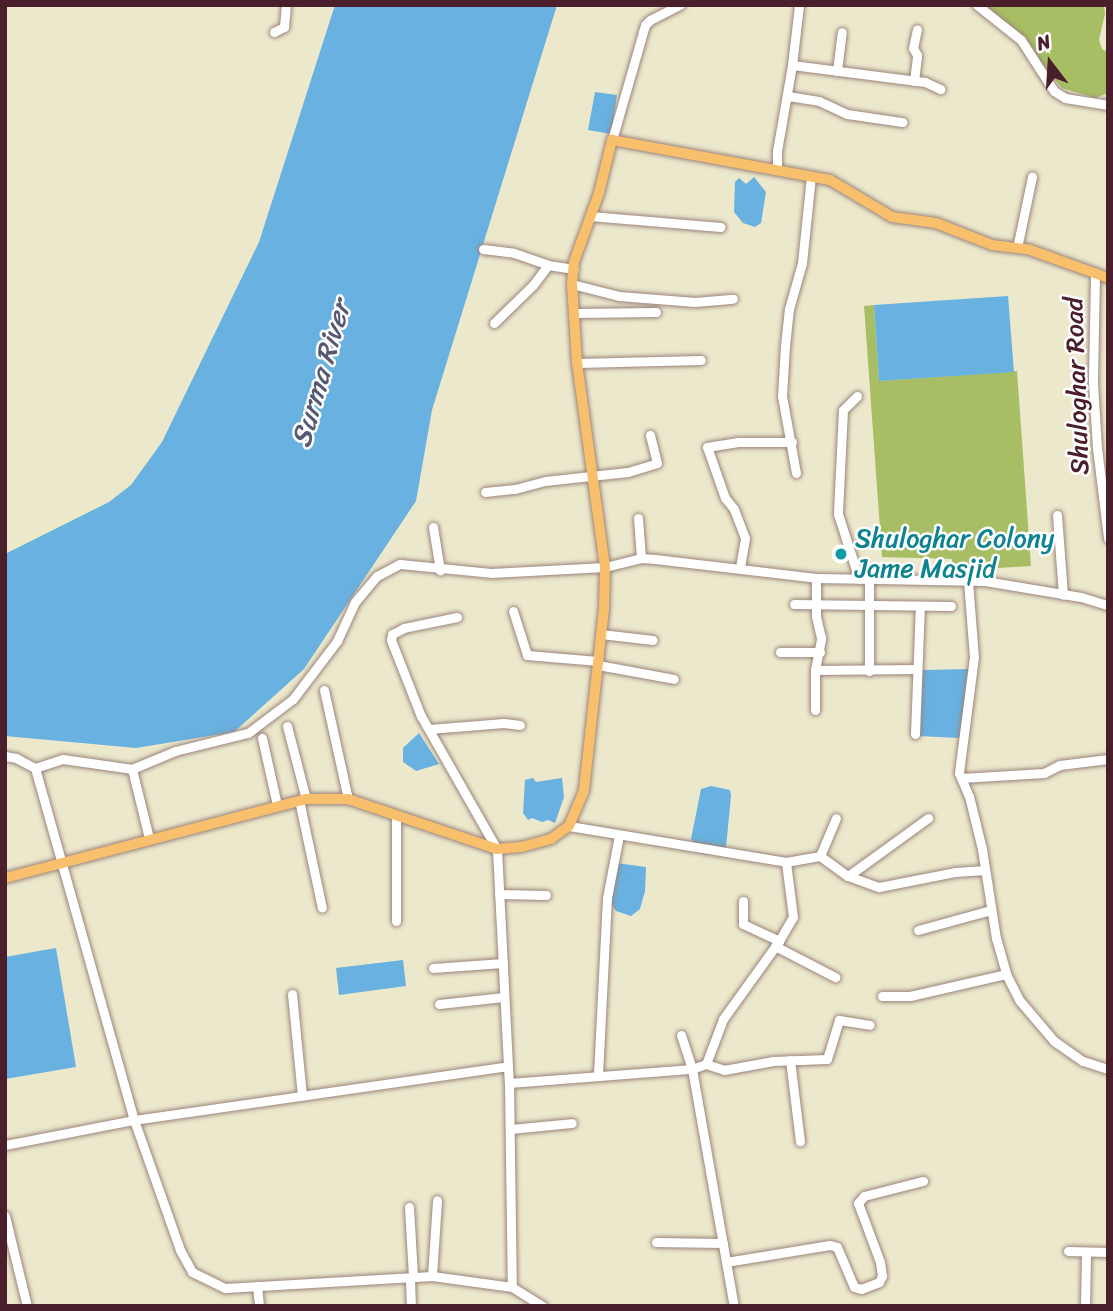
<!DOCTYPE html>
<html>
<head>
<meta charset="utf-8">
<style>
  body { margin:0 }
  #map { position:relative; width:1113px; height:1311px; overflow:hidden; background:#ece8cc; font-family:Sriracha,sans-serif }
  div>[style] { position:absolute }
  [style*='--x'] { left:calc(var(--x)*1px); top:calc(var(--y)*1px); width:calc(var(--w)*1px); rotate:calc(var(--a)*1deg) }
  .green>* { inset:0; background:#a8be64 }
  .water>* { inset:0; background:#68b1e0 }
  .roads { filter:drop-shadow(0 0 2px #9b847c) drop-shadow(0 0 2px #9b847c) }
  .minor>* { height:9px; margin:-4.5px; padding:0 4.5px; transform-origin:4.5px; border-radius:4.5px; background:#fff }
  .major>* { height:10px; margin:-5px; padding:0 5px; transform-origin:5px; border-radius:5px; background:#f8bf6c }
  .dots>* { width:19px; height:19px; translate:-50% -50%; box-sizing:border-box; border:4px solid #fff; border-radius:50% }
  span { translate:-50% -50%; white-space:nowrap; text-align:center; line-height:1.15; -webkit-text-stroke:5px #fff; paint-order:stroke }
  .street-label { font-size:26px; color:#4a1f2b }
  .culture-label { font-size:26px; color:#0d838f }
  .left { translate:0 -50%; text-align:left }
  .water-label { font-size:28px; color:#565973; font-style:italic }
  .frame { position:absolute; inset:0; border:7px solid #4a1f2b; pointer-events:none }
  .north { position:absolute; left:1015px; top:28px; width:70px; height:70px; -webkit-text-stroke:5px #fff; paint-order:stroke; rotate:343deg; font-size:19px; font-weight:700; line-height:28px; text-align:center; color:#4a1f2b }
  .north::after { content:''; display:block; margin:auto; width:24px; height:32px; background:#4a1f2b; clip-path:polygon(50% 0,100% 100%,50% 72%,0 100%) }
</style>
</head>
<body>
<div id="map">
  <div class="green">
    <i style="clip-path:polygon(980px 5px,1104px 5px,1105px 14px,1099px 40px,1102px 49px,1108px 52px,1108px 93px,1095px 98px,1062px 88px,1021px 40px)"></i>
    <i style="clip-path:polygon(874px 305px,879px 381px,1017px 371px,1031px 566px,952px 571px,952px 559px,882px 557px,864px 306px)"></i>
  </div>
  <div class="water">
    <i style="clip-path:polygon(335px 5px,557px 5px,432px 410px,416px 501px,304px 669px,234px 732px,136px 748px,5px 736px,5px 554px,109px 502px,131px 485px,162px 442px,259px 242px)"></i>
    <i style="clip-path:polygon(595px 92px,617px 95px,611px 134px,588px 130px)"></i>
    <i style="clip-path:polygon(754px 177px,766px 192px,761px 223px,755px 227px,743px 223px,734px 212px,735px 182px,739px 178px,746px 184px)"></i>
    <i style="clip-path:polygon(1008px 296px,1014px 372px,879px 381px,874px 305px)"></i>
    <i style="clip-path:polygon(969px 669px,960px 738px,917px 736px,919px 673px,923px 670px)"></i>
    <i style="clip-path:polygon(419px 733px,439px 764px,416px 771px,403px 762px,403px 748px)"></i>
    <i style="clip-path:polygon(533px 778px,536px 782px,562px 778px,564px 797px,555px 823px,548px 820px,542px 822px,532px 818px,528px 820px,523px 813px,525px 780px)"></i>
    <i style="clip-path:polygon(711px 786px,730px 790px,731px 796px,726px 847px,717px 855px,701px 854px,691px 839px,701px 789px)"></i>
    <i style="clip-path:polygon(616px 863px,646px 867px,645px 891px,640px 909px,631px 916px,616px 911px,611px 904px)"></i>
    <i style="clip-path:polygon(56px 948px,76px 1067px,5px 1079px,5px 957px)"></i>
    <i style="clip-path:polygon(403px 960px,406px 986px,339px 995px,336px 968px)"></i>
  </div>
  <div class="roads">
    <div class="minor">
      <i style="--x:977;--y:5;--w:56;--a:38.5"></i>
      <i style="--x:1021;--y:40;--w:61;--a:57.1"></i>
      <i style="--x:1054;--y:91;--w:13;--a:32"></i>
      <i style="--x:1065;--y:98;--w:44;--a:9.2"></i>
      <i style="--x:274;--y:32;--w:11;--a:-27"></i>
      <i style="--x:284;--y:27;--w:22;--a:-85"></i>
      <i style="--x:792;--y:65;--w:60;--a:-83.3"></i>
      <i style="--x:837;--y:71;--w:39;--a:-83"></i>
      <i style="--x:914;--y:81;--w:26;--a:-83"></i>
      <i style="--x:917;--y:55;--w:8;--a:-120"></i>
      <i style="--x:913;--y:48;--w:19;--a:-78"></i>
      <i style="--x:788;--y:96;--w:31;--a:9"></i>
      <i style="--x:819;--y:101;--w:31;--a:25"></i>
      <i style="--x:847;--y:114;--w:56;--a:8.3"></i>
      <i style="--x:612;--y:140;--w:120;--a:-74"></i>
      <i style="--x:645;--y:25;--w:7;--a:-45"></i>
      <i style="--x:650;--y:20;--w:34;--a:-27"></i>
      <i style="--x:777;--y:169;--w:18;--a:-90"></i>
      <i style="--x:777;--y:151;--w:87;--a:-80.1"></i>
      <i style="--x:792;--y:65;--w:134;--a:7.3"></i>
      <i style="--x:925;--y:82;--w:17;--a:25"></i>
      <i style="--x:590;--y:216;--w:131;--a:4.8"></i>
      <i style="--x:1017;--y:248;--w:73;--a:-78.1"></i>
      <i style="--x:483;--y:249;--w:31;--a:7"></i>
      <i style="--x:514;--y:253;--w:36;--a:19"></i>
      <i style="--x:548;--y:265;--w:26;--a:9"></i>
      <i style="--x:1095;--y:275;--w:108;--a:91.1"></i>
      <i style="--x:1093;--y:383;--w:65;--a:86.5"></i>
      <i style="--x:1097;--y:448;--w:91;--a:83"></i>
      <i style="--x:572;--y:284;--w:49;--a:14.3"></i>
      <i style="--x:619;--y:296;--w:76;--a:4.5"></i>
      <i style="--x:695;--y:302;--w:38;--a:-5"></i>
      <i style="--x:575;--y:313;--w:81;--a:-0.7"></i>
      <i style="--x:494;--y:323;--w:54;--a:-44.3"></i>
      <i style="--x:533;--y:285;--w:25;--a:-53"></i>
      <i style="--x:577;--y:363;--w:124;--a:-1.4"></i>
      <i style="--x:857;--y:396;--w:20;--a:135"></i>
      <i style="--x:843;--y:410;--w:104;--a:92.8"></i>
      <i style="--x:838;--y:514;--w:68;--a:72.1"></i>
      <i style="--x:796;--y:473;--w:78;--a:-100.3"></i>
      <i style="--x:782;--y:396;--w:50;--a:-86.6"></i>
      <i style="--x:785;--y:346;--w:37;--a:-84"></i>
      <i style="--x:789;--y:309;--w:48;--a:-74.2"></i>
      <i style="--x:802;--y:263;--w:87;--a:-84.1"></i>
      <i style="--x:485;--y:492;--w:30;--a:-6"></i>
      <i style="--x:515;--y:489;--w:31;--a:-15"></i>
      <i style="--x:545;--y:481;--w:83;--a:-6.2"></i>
      <i style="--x:628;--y:472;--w:30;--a:-17"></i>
      <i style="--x:657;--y:463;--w:29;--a:-104"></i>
      <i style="--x:1057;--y:515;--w:80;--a:85.7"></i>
      <i style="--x:638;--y:518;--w:40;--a:85.7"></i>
      <i style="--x:433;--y:527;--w:44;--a:80.8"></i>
      <i style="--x:740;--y:567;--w:29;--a:-80"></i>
      <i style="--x:745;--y:538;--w:31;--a:-111"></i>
      <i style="--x:734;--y:509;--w:14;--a:-129"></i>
      <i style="--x:725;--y:498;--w:54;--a:-109.4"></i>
      <i style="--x:707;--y:447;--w:30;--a:-9"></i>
      <i style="--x:737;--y:442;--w:55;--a:0"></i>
      <i style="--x:968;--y:581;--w:76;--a:85.5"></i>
      <i style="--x:974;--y:657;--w:117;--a:97.4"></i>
      <i style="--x:959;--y:773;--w:25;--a:67"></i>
      <i style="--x:969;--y:796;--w:55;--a:76.2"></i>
      <i style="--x:982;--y:849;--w:90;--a:81.1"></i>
      <i style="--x:996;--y:938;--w:37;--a:74"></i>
      <i style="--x:1006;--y:974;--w:30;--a:63"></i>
      <i style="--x:1020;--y:1001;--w:52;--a:49.6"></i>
      <i style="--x:1054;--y:1041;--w:35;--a:35"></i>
      <i style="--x:1083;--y:1061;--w:26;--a:18"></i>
      <i style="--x:794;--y:604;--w:157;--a:0.7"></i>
      <i style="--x:513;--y:611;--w:46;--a:72.3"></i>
      <i style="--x:527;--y:655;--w:71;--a:4.8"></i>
      <i style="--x:457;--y:617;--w:54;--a:168.3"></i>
      <i style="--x:404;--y:628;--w:13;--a:153"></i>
      <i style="--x:392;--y:634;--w:6;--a:99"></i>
      <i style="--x:391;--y:640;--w:82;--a:68.5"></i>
      <i style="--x:421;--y:716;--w:153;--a:60.3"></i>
      <i style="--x:497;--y:849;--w:234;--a:87.1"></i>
      <i style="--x:509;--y:1083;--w:204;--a:89.2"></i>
      <i style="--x:601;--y:634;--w:52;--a:6.6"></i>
      <i style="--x:780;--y:652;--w:40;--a:0"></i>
      <i style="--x:598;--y:665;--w:77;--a:10.4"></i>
      <i style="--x:815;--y:670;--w:102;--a:-0.6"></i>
      <i style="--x:869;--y:671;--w:91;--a:-90"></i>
      <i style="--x:324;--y:690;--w:112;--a:77.6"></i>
      <i style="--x:815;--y:710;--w:40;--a:-90"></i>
      <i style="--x:815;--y:670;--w:33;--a:-79"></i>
      <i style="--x:821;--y:638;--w:23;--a:-103"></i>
      <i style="--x:816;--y:616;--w:38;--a:-90"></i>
      <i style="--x:287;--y:726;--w:75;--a:75.4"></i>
      <i style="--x:429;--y:729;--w:75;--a:-4.6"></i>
      <i style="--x:504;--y:723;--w:16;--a:7"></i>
      <i style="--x:915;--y:734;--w:128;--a:-87.8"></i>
      <i style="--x:262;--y:738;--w:69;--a:77.4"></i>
      <i style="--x:5;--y:756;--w:11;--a:10"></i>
      <i style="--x:16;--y:758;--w:21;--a:28"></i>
      <i style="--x:35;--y:768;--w:29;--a:-18"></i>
      <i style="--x:63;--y:759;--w:70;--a:8.2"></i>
      <i style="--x:132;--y:769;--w:47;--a:-22.7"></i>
      <i style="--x:175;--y:751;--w:75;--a:-13.9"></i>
      <i style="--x:248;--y:733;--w:56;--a:-37.1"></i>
      <i style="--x:293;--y:699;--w:73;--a:-52.8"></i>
      <i style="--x:337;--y:641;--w:43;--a:-65.2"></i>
      <i style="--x:355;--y:602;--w:34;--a:-50"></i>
      <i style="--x:377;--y:576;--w:26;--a:-28"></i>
      <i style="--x:400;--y:564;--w:91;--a:5.6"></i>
      <i style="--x:491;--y:573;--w:114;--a:-3"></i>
      <i style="--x:605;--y:567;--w:37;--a:-14"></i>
      <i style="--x:641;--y:558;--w:14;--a:4"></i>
      <i style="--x:655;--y:559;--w:162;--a:6.7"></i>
      <i style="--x:816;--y:578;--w:169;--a:1"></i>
      <i style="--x:985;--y:581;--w:97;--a:9.5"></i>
      <i style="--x:1081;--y:597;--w:28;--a:17"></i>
      <i style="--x:35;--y:768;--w:366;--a:74.3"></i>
      <i style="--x:134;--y:1120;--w:138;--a:70.5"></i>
      <i style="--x:180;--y:1250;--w:25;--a:61"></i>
      <i style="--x:192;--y:1272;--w:37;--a:26"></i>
      <i style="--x:225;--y:1288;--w:207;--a:-3.3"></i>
      <i style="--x:432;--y:1276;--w:81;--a:7.8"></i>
      <i style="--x:512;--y:1287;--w:36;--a:32"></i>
      <i style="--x:132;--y:769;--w:71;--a:76.2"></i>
      <i style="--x:961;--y:778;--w:83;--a:-3.4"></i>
      <i style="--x:1044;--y:773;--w:18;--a:-27"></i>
      <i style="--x:1060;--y:765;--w:48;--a:-7.1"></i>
      <i style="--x:299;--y:800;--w:110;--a:78"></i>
      <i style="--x:569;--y:826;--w:220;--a:9.4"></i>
      <i style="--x:786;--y:862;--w:35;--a:-10"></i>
      <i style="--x:820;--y:856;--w:41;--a:-67.2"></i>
      <i style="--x:820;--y:856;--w:34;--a:36"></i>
      <i style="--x:848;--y:876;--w:33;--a:20"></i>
      <i style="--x:879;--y:887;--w:77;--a:-11.2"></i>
      <i style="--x:955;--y:872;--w:30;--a:-4"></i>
      <i style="--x:848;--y:876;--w:99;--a:-35.9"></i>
      <i style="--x:499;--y:894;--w:47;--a:1.2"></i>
      <i style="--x:743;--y:901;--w:23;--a:90"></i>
      <i style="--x:743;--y:924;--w:40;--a:25"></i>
      <i style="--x:396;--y:921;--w:106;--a:-90"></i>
      <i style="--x:918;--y:930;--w:76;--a:-15.3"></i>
      <i style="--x:775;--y:946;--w:68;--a:27.3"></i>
      <i style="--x:433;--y:968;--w:70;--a:-4.1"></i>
      <i style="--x:292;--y:994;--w:102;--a:84.4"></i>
      <i style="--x:882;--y:996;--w:28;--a:0"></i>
      <i style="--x:910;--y:996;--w:98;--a:-12.9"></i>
      <i style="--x:439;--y:1004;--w:65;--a:-6.1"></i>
      <i style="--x:681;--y:1035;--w:36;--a:72"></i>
      <i style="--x:692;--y:1069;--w:241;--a:80"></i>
      <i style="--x:790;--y:1060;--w:82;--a:83"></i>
      <i style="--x:706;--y:1064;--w:48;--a:-69.3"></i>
      <i style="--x:723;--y:1019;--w:96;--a:-54.3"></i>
      <i style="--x:779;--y:941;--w:28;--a:-60"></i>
      <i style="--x:793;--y:917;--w:55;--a:-97.3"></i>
      <i style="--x:598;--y:1075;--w:177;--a:-87.1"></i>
      <i style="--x:607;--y:898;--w:64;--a:-79.2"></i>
      <i style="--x:509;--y:1083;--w:184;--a:-4.4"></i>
      <i style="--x:692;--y:1069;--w:15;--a:-20"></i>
      <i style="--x:706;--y:1064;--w:19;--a:18"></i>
      <i style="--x:724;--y:1070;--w:50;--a:-10.4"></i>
      <i style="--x:773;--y:1061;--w:54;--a:-2.1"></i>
      <i style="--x:827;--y:1059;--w:41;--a:-72.9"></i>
      <i style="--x:839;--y:1020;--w:31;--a:9"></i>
      <i style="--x:510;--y:1129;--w:62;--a:-5.5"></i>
      <i style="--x:5;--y:1145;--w:131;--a:-11"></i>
      <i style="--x:134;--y:1120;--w:377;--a:-8.2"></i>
      <i style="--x:409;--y:1207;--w:69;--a:86.7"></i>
      <i style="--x:5;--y:1216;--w:93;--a:76.3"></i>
      <i style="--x:656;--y:1242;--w:67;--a:0.9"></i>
      <i style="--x:1068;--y:1251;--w:40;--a:1.4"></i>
      <i style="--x:726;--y:1262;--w:105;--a:-9.3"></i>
      <i style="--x:830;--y:1245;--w:7;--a:16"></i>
      <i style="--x:837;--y:1247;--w:43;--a:67"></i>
      <i style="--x:854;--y:1287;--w:7;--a:16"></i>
      <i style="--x:861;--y:1289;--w:19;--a:-21"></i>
      <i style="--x:879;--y:1282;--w:7;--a:-63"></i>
      <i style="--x:882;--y:1276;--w:14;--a:-98"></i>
      <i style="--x:880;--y:1262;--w:63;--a:-110.4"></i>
      <i style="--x:858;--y:1203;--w:9;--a:-49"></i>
      <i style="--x:864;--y:1196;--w:61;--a:-14.3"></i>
      <i style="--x:432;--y:1276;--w:76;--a:-86.2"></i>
      <i style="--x:410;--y:1279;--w:27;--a:88"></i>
      <i style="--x:257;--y:1286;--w:20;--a:84"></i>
      <i style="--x:1085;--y:1306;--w:54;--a:-88.9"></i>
    </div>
    <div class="major">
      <i style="--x:5;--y:878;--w:311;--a:-14.7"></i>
      <i style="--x:306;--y:799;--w:42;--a:0"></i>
      <i style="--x:348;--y:799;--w:157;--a:18.6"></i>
      <i style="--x:497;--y:849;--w:24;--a:-5"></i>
      <i style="--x:521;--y:847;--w:31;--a:-15"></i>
      <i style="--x:551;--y:839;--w:22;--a:-36"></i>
      <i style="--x:569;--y:826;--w:39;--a:-67"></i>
      <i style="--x:584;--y:790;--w:182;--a:-83.7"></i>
      <i style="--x:604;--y:609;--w:42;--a:-88.6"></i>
      <i style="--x:605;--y:567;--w:206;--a:-97.8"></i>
      <i style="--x:577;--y:363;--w:79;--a:-93.6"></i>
      <i style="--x:572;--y:284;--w:22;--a:-85"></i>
      <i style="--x:574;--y:262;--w:73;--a:-70.1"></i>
      <i style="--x:599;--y:193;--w:55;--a:-76.2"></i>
      <i style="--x:612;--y:140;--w:222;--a:10.4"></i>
      <i style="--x:830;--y:180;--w:72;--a:30.8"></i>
      <i style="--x:892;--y:217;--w:44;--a:7.8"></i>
      <i style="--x:936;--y:223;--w:60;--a:21.4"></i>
      <i style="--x:992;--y:245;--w:38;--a:7"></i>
      <i style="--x:1030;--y:250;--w:83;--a:19.7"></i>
    </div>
  </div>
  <div class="dots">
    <i style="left:841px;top:554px;background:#0f9aa8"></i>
  </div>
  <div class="street-label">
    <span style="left:1077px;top:386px;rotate:-92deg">Shuloghar Road</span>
  </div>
  <div class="culture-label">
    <span class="left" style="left:855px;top:554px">Shuloghar Colony<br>Jame Masjid</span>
  </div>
  <div class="water-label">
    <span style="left:321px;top:374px;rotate:-74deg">Surma River</span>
  </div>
  <div class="frame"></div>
  <div class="north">N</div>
</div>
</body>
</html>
